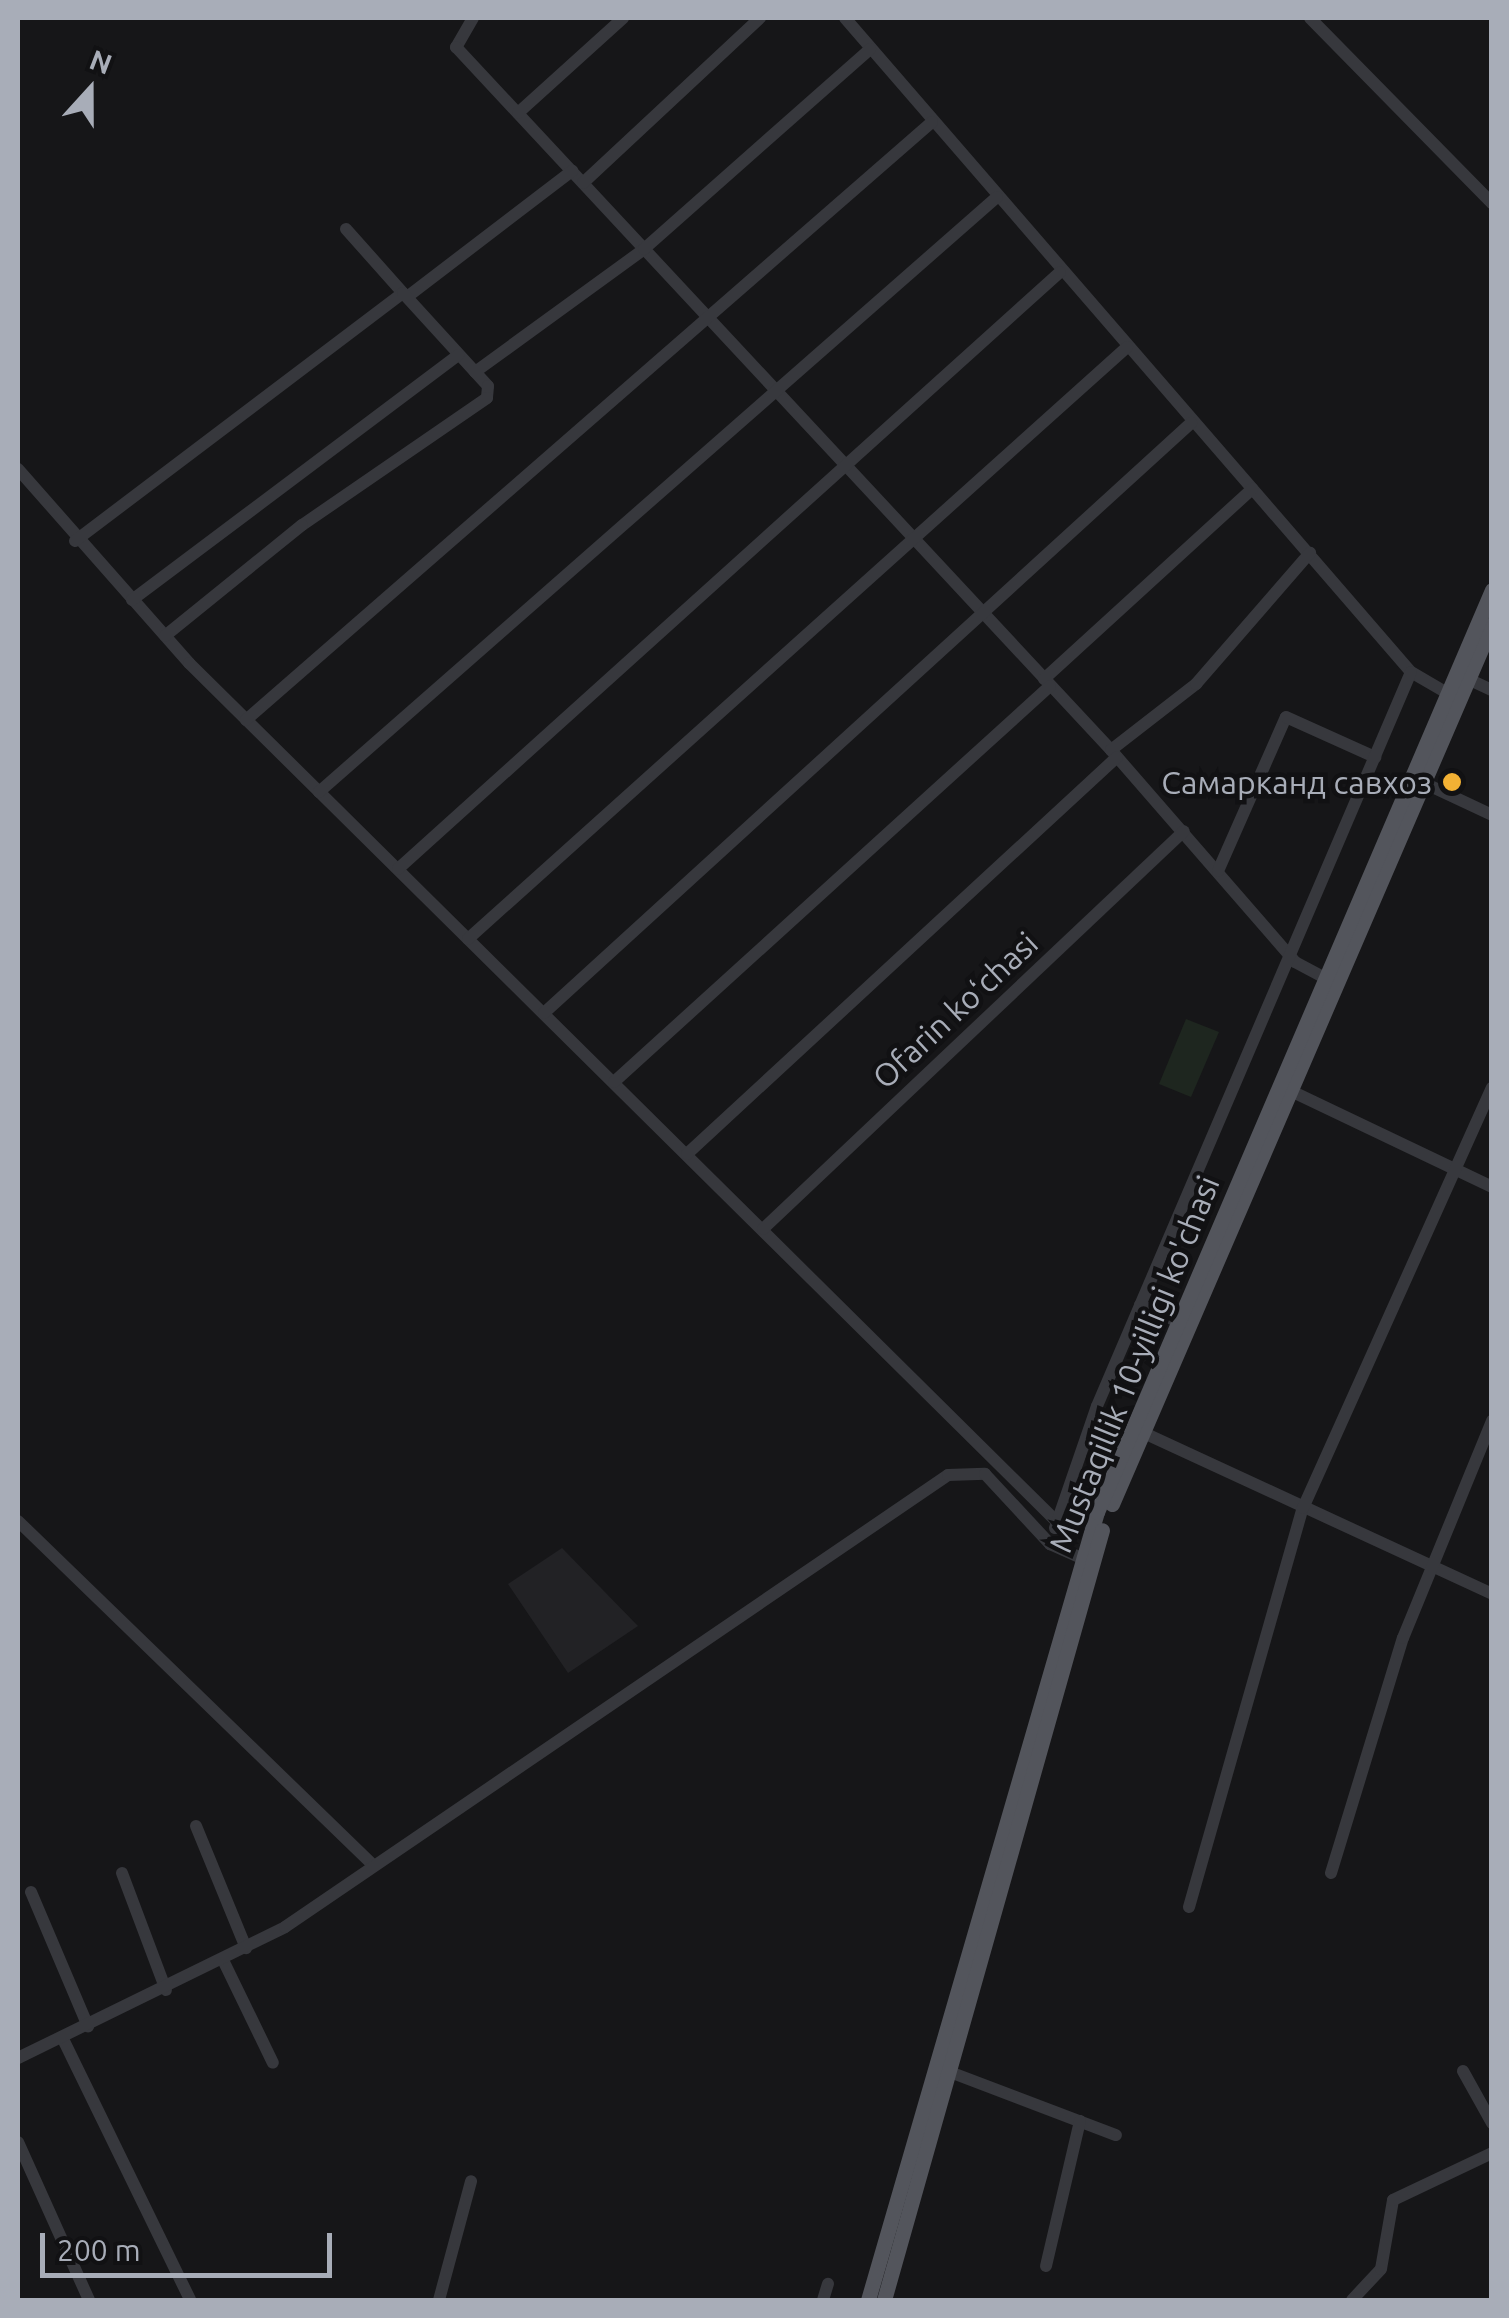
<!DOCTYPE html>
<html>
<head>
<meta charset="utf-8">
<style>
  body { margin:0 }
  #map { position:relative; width:1509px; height:2318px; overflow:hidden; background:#161618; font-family:Ubuntu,sans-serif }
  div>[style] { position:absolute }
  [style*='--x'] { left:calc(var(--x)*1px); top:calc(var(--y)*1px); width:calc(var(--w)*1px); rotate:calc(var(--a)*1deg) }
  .built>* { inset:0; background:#222225 }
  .green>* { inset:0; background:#1e261f }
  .minor>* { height:12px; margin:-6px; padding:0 6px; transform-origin:6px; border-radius:6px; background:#37383d }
  .major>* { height:15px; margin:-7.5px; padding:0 7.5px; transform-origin:7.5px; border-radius:7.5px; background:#53555c }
  .dots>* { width:28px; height:28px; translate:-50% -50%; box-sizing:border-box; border:5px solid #111113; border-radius:50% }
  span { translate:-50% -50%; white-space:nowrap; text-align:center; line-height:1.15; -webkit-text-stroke:9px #111113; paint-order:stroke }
  .poi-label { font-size:32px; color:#a8adb8 }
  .right { translate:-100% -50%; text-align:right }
  .street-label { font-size:32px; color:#a8adb8 }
  .frame { position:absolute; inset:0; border:20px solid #a8adb8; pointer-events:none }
  .north { position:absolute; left:40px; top:40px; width:100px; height:100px; -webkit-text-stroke:8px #111113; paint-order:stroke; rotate:21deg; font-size:28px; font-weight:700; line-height:40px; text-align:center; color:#a8adb8 }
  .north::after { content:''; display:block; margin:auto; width:35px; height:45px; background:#a8adb8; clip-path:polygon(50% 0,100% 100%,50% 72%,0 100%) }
  .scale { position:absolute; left:40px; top:2233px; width:292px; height:45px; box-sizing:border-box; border:5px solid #a8adb8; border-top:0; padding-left:12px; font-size:30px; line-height:35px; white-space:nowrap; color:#a8adb8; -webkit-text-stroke:8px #111113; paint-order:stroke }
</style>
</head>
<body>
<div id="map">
  <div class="built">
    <i style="clip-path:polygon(562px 1548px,638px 1626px,568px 1673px,508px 1584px)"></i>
  </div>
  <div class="green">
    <i style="clip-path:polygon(1186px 1019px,1219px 1032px,1191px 1097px,1159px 1084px)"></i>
  </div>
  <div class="minor">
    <i style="--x:473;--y:18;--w:34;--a:120"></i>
    <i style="--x:456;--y:47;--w:961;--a:47.02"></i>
    <i style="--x:1111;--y:750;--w:281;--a:49"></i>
    <i style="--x:1295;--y:962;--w:34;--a:28"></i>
    <i style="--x:845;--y:18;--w:865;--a:49.13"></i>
    <i style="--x:1411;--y:672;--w:42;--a:30.3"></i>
    <i style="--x:1310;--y:18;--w:260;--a:45.5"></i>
    <i style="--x:518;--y:113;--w:142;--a:-42.1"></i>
    <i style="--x:583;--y:183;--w:242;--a:-43"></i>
    <i style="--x:346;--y:229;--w:86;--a:48.3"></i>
    <i style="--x:407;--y:297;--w:208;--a:-37.4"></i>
    <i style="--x:475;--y:372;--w:209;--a:-36"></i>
    <i style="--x:644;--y:249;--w:302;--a:-41.5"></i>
    <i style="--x:18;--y:469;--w:259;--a:48.6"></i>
    <i style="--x:189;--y:663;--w:1221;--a:44.7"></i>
    <i style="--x:75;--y:541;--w:411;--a:-37.1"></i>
    <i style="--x:403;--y:293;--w:126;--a:47.6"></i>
    <i style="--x:488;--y:386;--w:12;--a:95"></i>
    <i style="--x:487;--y:398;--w:224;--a:145.5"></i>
    <i style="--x:302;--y:525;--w:176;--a:141"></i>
    <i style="--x:132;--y:600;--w:408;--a:-36.9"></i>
    <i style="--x:1044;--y:679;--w:282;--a:-42.4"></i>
    <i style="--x:1468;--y:679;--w:26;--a:25"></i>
    <i style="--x:246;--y:720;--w:910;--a:-41.08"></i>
    <i style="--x:1111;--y:750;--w:108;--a:-37.8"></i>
    <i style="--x:1196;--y:684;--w:174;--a:-49"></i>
    <i style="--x:1424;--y:783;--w:75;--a:25.2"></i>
    <i style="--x:319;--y:792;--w:902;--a:-41.27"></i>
    <i style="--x:398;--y:869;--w:891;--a:-42.04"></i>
    <i style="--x:1218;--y:871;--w:168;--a:-66.2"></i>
    <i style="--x:1286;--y:717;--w:98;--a:24.2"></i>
    <i style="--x:468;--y:939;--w:886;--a:-41.93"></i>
    <i style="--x:544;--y:1013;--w:876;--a:-42.36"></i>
    <i style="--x:614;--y:1082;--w:589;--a:-42.25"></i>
    <i style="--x:1291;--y:1091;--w:223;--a:25.5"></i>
    <i style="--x:687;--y:1154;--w:585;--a:-42.71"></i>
    <i style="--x:763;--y:1229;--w:579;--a:-43.39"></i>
    <i style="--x:1140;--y:1305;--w:43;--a:23.6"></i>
    <i style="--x:1144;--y:1433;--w:383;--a:24.8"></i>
    <i style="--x:18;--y:1521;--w:494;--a:44.1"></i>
    <i style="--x:1055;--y:1528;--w:129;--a:-71"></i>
    <i style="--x:1097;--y:1406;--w:798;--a:-66.84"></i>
    <i style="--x:196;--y:1826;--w:132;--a:67.7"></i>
    <i style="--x:122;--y:1873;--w:125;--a:69.4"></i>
    <i style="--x:1331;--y:1873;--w:246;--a:-73"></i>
    <i style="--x:1403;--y:1638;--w:235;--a:-67.7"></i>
    <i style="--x:31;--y:1892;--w:146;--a:67"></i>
    <i style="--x:1189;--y:1907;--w:415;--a:-74.1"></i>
    <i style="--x:1303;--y:1508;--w:461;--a:-65.8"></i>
    <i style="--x:223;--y:1960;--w:114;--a:64.1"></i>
    <i style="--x:62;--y:2037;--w:292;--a:64"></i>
    <i style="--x:18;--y:2058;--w:297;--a:-26.1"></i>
    <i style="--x:285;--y:1927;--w:802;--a:-34.28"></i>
    <i style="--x:948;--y:1475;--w:37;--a:-2"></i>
    <i style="--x:985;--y:1474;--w:96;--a:47.1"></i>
    <i style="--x:1050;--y:1544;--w:35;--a:24"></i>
    <i style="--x:942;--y:2069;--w:186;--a:20.8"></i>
    <i style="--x:1463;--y:2071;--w:60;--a:60.9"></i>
    <i style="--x:18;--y:2142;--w:173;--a:65.8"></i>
    <i style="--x:1046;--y:2266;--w:149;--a:-76.8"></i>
    <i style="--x:439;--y:2300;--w:123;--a:-74.9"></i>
    <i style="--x:823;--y:2300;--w:17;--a:-73"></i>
    <i style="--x:1352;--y:2300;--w:42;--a:-46.9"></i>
    <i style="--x:1381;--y:2269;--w:70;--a:-80.1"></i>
    <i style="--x:1393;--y:2200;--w:110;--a:-25.4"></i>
  </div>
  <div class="major">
    <i style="--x:1112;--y:1504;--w:959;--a:-66.64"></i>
    <i style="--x:868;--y:2300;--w:821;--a:-73.8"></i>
    <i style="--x:1097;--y:1512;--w:1003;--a:-66.81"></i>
    <i style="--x:884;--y:2300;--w:800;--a:-74.19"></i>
  </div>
  <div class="dots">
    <i style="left:1452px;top:782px;background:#f2b134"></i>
  </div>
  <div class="poi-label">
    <span class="right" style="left:1432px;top:782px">Самарканд савхоз</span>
  </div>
  <div class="street-label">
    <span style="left:955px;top:1010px;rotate:-43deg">Ofarin koʻchasi</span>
    <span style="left:1134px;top:1364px;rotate:-68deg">Mustaqillik 10-yilligi ko'chasi</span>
  </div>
  <div class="frame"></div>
  <div class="north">N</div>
  <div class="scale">200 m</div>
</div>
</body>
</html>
